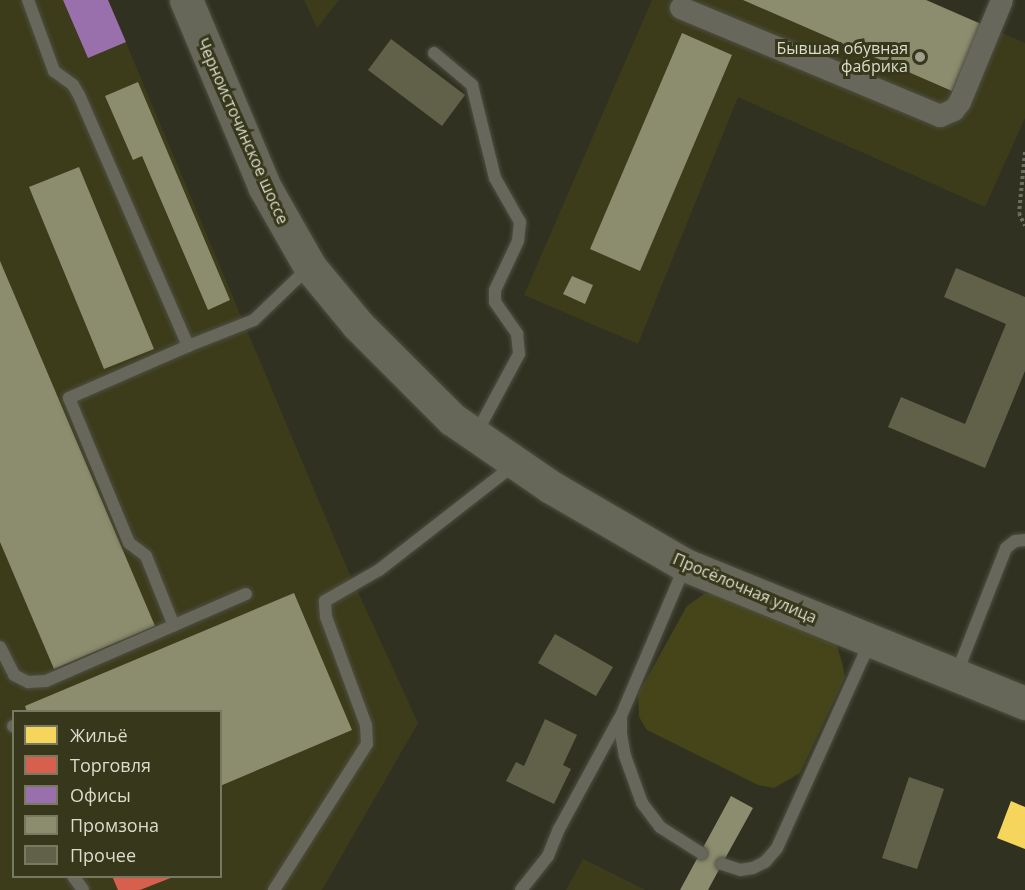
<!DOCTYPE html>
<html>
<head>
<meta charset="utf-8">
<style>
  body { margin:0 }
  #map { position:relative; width:1025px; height:890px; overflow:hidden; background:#303121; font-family:"Open Sans",sans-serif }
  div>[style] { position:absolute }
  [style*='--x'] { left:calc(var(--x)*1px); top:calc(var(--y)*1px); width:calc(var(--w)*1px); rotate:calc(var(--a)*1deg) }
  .built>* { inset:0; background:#3c3c1b }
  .green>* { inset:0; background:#454519 }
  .homes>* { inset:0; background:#f6d55c }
  .shops>* { inset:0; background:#d6604d }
  .offices>* { inset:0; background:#9970ab }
  .industry>* { inset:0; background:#8c8c6e }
  .building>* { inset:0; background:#616149 }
  .path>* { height:4px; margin-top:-2px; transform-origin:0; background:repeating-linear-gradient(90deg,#6d6d62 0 3px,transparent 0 6px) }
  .roads { filter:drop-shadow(0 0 2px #4e4f41) drop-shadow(0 0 2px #4e4f41) }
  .service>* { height:12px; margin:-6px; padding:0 6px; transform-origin:6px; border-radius:6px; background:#67675c }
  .minor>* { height:22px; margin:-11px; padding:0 11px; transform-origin:11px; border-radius:11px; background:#67675c }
  .primary>* { height:33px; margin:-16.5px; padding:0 16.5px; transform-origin:16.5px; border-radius:16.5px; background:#666758 }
  .dots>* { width:16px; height:16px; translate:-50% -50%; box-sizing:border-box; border:3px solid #36371b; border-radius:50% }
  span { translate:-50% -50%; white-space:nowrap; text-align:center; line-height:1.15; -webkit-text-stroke:6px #36371b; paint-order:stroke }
  .poi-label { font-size:16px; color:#dbdccb }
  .right { translate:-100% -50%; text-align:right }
  .street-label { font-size:16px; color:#dbdccb }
  .legend { position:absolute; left:12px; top:710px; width:210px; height:168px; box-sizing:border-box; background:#36371b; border:2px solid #787961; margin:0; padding:8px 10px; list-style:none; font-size:18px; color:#dbdccb }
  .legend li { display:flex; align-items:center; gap:12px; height:30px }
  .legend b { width:30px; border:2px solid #787961 }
</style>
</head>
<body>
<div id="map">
  <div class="built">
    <i style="clip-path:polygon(evenodd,0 0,108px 0,347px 568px,418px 723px,322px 890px,0 890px,0 0,14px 712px,220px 712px,220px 876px,14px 876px,14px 712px)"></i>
    <i style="clip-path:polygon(304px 0,339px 0,317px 28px)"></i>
    <i style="clip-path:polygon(652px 0,928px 0,1025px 43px,1025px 118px,985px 207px,738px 97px,638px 344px,524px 295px)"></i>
    <i style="clip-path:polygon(583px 859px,645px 890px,566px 890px)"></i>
  </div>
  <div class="green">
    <i style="clip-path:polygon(720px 591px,835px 640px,842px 662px,845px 677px,800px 773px,774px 788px,758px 785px,647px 730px,639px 717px,638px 694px,687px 606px,704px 594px)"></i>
  </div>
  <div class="homes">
    <i style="clip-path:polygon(1011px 801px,1025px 807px,1025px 849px,997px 838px)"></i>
  </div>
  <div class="shops">
    <i style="clip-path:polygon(112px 876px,173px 876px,173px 877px,140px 890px,118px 890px)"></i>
  </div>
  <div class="offices">
    <i style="clip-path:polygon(63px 0,108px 0,126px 42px,88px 58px)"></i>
  </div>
  <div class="industry">
    <i style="clip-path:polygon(743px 0,926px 0,981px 24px,952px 91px)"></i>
    <i style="clip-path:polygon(682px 33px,732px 55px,640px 271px,590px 249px)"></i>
    <i style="clip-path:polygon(138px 82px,230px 300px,208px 310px,142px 156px,133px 160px,105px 96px)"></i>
    <i style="clip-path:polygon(79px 167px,154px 349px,104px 369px,29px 187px)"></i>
    <i style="clip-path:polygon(0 261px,155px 626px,54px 669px,0 542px)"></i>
    <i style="clip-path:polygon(572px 276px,593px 285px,585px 304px,563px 294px)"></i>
    <i style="clip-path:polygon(294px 593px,352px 730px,220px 786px,220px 712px,27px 712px,25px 706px)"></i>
    <i style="clip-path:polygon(731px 796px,753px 808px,722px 864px,708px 890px,680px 890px)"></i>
  </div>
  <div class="building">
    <i style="clip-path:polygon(391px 39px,465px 95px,442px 126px,368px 70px)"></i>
    <i style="clip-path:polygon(956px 268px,1025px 297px,1025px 371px,985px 468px,888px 427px,901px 397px,965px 424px,1006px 324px,944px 297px)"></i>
    <i style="clip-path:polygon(555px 634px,613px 667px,596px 696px,538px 663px)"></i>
    <i style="clip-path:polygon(545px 719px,577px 735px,563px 765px,571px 769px,554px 804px,506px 781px,516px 762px,524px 766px)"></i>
    <i style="clip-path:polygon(909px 777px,944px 789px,917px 869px,882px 858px)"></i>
  </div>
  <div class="path">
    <i style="--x:1025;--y:152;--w:61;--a:95.6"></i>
    <i style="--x:1019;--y:213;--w:14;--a:65"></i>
  </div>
  <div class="roads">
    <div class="service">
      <i style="--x:28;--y:0;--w:76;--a:69.9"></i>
      <i style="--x:54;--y:71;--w:24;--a:36"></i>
      <i style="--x:73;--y:85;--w:12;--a:59"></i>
      <i style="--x:79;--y:95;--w:274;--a:66.5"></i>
      <i style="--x:188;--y:346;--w:130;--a:156.4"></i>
      <i style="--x:69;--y:398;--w:157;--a:67.5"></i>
      <i style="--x:129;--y:543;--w:21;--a:37"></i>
      <i style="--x:146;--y:556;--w:75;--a:68.2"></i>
      <i style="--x:434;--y:53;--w:50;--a:40.1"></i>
      <i style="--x:472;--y:85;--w:96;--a:76.1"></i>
      <i style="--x:495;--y:178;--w:51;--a:60.4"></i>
      <i style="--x:520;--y:222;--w:19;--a:96"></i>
      <i style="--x:518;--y:241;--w:54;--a:115.1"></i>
      <i style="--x:495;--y:290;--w:12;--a:90"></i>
      <i style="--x:495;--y:302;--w:39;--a:55"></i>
      <i style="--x:517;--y:334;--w:20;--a:84"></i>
      <i style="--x:519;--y:354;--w:91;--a:118.3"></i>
      <i style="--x:188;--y:346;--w:71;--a:-21.5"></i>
      <i style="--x:254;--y:320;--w:75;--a:-43.9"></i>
      <i style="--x:685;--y:566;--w:163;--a:113.1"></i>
      <i style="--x:621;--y:716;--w:18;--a:90"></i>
      <i style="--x:621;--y:734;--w:22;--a:80"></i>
      <i style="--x:625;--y:756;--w:50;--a:70.1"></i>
      <i style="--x:642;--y:803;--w:30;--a:53"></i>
      <i style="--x:660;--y:827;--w:49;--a:32.4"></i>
      <i style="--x:0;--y:647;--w:31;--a:63"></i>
      <i style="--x:14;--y:675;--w:16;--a:27"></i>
      <i style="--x:28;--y:682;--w:18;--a:-3"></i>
      <i style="--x:46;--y:681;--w:218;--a:-23.5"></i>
      <i style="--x:956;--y:675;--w:136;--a:-68.5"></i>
      <i style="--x:1006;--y:548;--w:11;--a:-38"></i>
      <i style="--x:1015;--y:541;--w:10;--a:-6"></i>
      <i style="--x:13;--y:726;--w:1;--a:45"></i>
      <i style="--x:722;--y:864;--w:19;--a:18"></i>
      <i style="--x:740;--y:870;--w:13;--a:-9"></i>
      <i style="--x:753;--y:868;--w:13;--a:-27"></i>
      <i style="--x:765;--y:862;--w:18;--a:-49"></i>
      <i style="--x:777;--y:848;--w:226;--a:-65.7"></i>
      <i style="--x:73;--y:876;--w:17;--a:54"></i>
      <i style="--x:274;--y:890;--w:173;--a:-57.5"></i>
      <i style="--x:367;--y:744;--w:19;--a:-93"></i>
      <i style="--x:366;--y:725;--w:115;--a:-110.3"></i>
      <i style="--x:326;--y:617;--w:16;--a:-94"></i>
      <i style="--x:325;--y:601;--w:62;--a:-29.9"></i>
      <i style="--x:379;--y:570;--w:171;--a:-37.9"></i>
      <i style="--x:521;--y:890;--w:43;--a:-51.5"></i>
      <i style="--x:548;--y:856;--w:29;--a:-68"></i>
      <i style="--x:559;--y:829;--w:125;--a:-61.4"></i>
    </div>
    <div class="minor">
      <i style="--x:681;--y:8;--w:281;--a:22.6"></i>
      <i style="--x:940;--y:116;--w:15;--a:-23"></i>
      <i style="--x:954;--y:110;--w:10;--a:-53"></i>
      <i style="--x:960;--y:102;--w:110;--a:-67.6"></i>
    </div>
    <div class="primary">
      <i style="--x:186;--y:0;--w:202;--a:67.2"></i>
      <i style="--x:264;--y:186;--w:93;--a:60.4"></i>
      <i style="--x:310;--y:267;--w:75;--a:50.4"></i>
      <i style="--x:358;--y:325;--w:133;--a:45"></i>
      <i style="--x:452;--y:419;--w:120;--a:34.5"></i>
      <i style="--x:551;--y:487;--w:155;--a:30.2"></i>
      <i style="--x:685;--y:565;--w:367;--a:22.1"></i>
    </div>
  </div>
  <div class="dots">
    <i style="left:920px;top:57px;background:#9fa090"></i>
  </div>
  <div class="poi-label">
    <span class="right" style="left:908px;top:57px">Бывшая обувная<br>фабрика</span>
  </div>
  <div class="street-label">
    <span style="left:243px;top:131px;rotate:66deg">Черноисточинское шоссе</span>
    <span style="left:745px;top:588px;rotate:23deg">Просёлочная улица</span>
  </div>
  <ul class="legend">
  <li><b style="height:16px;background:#f6d55c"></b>Жильё</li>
  <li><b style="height:16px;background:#d6604d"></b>Торговля</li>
  <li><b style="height:16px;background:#9970ab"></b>Офисы</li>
  <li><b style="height:16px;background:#8c8c6e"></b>Промзона</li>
  <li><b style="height:16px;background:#616149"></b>Прочее</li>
  </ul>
</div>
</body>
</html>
